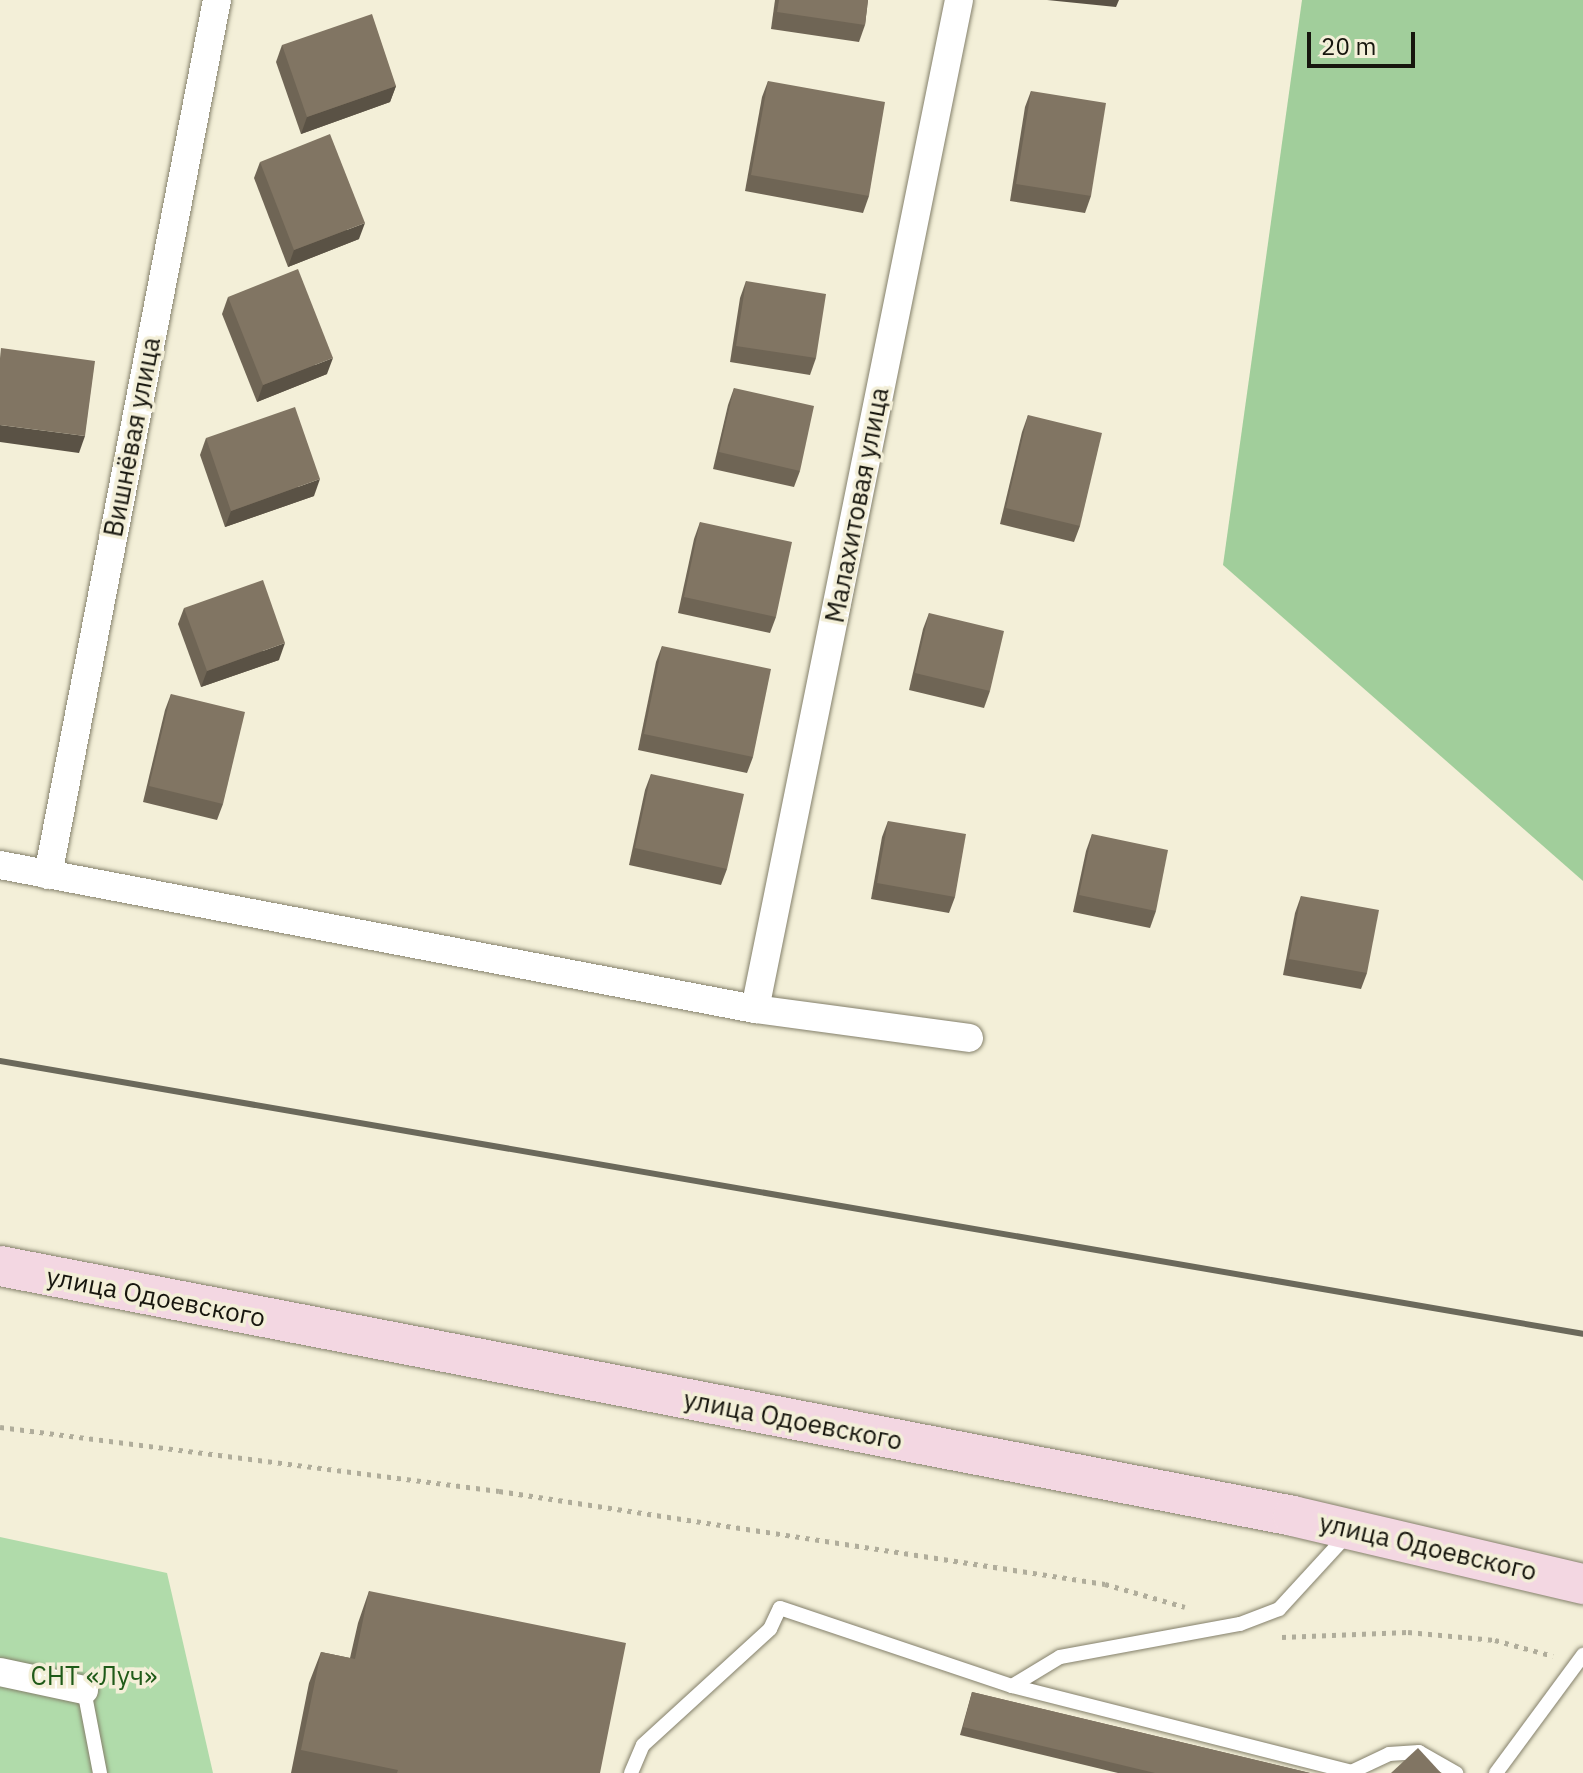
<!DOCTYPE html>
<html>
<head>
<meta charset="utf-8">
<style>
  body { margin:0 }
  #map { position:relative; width:1583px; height:1773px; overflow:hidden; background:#f3efd8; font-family:"IBM Plex Sans",sans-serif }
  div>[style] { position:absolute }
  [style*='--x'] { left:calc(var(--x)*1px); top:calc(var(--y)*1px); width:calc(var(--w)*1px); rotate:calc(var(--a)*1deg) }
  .green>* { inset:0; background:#b0dbaa }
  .forest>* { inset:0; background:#a1ce9b }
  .path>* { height:5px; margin-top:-2.5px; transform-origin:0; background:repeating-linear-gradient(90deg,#b0ad9b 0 4px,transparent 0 10px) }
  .roads { filter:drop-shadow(0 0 2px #84806b) drop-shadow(0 0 2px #84806b) }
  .lane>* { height:14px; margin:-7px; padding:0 7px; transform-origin:7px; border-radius:7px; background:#fff }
  .street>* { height:28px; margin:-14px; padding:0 14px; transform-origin:14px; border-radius:14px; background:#fff }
  .secondary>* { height:40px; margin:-20px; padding:0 20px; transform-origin:20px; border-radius:20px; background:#f3d7e2 }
  .rail>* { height:6px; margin:-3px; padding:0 3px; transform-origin:3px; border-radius:3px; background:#6b695b }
  .wall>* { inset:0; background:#6f6555 }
  .shaded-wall>* { inset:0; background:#5a5245 }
  .building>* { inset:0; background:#817563 }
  span { translate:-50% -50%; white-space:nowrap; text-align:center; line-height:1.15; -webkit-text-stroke:7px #f3efd8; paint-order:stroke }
  .street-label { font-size:26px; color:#17160e }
  .park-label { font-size:26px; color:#1f5a18 }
  .scale { position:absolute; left:1307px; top:32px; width:108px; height:36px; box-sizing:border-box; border:4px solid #17160e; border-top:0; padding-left:10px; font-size:24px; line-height:28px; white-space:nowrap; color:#17160e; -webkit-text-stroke:6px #f3efd8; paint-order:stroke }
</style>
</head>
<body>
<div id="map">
  <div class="green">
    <i style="clip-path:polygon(0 1537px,167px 1573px,213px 1773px,0 1773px)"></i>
  </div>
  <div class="forest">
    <i style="clip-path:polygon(1302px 0,1583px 0,1583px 881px,1223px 565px)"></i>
  </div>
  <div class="path">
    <i style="--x:0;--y:1427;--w:503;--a:7.31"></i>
    <i style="--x:499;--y:1491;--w:613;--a:8.72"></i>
    <i style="--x:1105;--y:1584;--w:83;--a:16"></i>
    <i style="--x:1282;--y:1637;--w:126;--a:-2.3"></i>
    <i style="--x:1408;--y:1632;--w:87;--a:5.3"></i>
    <i style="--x:1495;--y:1640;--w:60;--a:15.4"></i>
  </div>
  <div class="roads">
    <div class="lane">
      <i style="--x:1012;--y:1686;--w:350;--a:14.2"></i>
      <i style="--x:1351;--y:1772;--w:42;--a:-25.3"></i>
      <i style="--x:1389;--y:1754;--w:30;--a:-4"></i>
      <i style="--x:1419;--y:1752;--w:43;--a:29.6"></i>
      <i style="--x:84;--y:1690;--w:85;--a:79.1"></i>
      <i style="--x:631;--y:1773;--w:30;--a:-67"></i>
      <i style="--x:643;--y:1745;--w:172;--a:-42.4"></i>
      <i style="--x:770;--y:1629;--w:23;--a:-65"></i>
      <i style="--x:780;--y:1608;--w:245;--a:18.6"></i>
      <i style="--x:1012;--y:1686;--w:56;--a:-31.1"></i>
      <i style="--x:1060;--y:1657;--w:183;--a:-10.4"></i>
      <i style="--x:1240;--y:1624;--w:42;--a:-21"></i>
      <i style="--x:1279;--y:1609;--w:103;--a:-47.4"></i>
      <i style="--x:1496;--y:1773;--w:147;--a:-53.6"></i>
    </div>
    <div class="street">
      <i style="--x:0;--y:865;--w:769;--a:10.8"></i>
      <i style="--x:755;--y:1009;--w:216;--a:7.7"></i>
      <i style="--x:48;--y:875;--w:891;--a:-79.07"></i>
      <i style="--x:755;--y:1009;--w:1029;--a:-78.57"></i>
      <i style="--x:0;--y:1672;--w:86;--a:12.1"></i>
    </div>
    <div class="secondary">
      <i style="--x:0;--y:1266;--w:1317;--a:10.94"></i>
      <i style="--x:1293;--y:1516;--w:298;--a:13.2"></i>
    </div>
  </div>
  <div class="rail">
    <i style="--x:0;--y:1061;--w:1606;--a:9.78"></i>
  </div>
  <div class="wall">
    <i style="clip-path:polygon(775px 0,868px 0,865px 25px,859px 42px,771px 29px)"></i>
    <i style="clip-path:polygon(282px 45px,396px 86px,390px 102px,301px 134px,276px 62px)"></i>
    <i style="clip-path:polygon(768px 81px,869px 196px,863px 213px,745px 191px,762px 97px)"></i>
    <i style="clip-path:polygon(1031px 91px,1091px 196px,1085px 213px,1010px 201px,1025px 107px)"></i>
    <i style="clip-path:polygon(260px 162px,359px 239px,288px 267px,254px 178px)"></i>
    <i style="clip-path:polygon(746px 281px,816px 358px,810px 375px,730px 362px,740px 298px)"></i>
    <i style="clip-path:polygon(228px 297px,327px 374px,257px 402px,222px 314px)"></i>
    <i style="clip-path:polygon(734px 388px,800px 471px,794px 487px,713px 469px,728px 405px)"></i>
    <i style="clip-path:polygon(1028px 415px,1080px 526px,1074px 542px,1000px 524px,1022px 432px)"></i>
    <i style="clip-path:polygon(206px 438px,314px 496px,225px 527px,200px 455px)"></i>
    <i style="clip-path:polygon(700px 522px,776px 617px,770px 633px,678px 613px,694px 539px)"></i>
    <i style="clip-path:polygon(184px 608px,279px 660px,201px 687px,178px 624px)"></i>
    <i style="clip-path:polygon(929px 613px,990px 691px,984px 708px,909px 690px,923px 629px)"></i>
    <i style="clip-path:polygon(662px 646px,753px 757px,747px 773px,638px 750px,656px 662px)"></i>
    <i style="clip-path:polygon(171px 694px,223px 804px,217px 820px,143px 802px,165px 710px)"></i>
    <i style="clip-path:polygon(651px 774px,727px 869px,721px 885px,629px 865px,645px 790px)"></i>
    <i style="clip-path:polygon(888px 821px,955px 897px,949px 913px,871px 899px,882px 837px)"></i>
    <i style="clip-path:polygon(1092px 834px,1156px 911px,1150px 928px,1073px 912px,1086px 851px)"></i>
    <i style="clip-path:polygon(1301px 896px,1367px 973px,1361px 989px,1283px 975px,1295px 913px)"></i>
    <i style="clip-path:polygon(369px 1591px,600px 1773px,291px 1773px,309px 1683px,321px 1652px,350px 1658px,358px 1623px)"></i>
    <i style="clip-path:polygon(972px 1692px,1310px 1773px,1118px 1773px,960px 1735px)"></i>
  </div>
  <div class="shaded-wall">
    <i style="clip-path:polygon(1047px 0,1119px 0,1116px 7px)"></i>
    <i style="clip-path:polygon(396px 86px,390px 102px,301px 134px,307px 117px)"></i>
    <i style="clip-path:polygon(365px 223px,359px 239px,288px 267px,294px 250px)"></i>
    <i style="clip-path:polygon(333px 358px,327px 374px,257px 402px,263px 385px)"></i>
    <i style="clip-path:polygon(0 425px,85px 436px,79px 453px,0 442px)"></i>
    <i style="clip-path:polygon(320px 479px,314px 496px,225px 527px,231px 511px)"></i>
    <i style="clip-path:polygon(285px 643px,279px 660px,201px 687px,207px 671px)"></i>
  </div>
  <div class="building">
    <i style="clip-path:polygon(779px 0,868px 0,865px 25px,777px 12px)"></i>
    <i style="clip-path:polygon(372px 14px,396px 86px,307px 117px,282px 45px)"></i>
    <i style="clip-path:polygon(768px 81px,885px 102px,869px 196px,751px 175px)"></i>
    <i style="clip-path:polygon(1031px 91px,1106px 103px,1091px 196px,1016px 184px)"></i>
    <i style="clip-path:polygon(330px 134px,365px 223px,294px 250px,260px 162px)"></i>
    <i style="clip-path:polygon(298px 269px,333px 358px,263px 385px,228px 297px)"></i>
    <i style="clip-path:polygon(746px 281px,826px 294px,816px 358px,736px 346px)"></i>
    <i style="clip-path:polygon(1px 348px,95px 361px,85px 436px,0 425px,0 358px)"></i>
    <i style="clip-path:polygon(734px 388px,814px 406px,800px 471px,719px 452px)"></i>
    <i style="clip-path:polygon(295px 407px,320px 479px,231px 511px,206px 438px)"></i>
    <i style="clip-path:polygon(1028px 415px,1102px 433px,1080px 526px,1006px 508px)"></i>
    <i style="clip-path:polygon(700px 522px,792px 542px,776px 617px,684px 597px)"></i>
    <i style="clip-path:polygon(263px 580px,285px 643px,207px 671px,184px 608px)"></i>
    <i style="clip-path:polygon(929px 613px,1004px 631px,990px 691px,915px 673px)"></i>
    <i style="clip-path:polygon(662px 646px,771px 669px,753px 757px,644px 734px)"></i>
    <i style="clip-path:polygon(171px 694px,245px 712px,223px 804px,149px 786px)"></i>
    <i style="clip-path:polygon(651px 774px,744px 794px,727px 869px,635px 848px)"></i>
    <i style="clip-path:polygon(888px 821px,966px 834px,955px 897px,877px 883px)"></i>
    <i style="clip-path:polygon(1092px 834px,1168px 850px,1156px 911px,1079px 895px)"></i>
    <i style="clip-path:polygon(1301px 896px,1379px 910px,1367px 973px,1289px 959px)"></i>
    <i style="clip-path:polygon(369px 1591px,626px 1643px,600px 1773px,397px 1773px,398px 1770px,301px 1750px,321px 1652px,355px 1659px)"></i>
    <i style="clip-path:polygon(972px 1692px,1310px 1773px,1155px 1773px,963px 1727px)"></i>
    <i style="clip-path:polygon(1418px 1748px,1441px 1773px,1391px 1773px)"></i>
  </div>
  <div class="street-label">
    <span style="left:132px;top:437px;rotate:-79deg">Вишнёвая улица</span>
    <span style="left:857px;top:505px;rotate:-79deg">Малахитовая улица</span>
    <span style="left:156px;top:1297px;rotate:11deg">улица Одоевского</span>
    <span style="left:793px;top:1420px;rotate:11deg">улица Одоевского</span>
    <span style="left:1428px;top:1547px;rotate:13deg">улица Одоевского</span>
  </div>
  <div class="park-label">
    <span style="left:94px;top:1676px">СНТ «Луч»</span>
  </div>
  <div class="scale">20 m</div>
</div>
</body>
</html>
